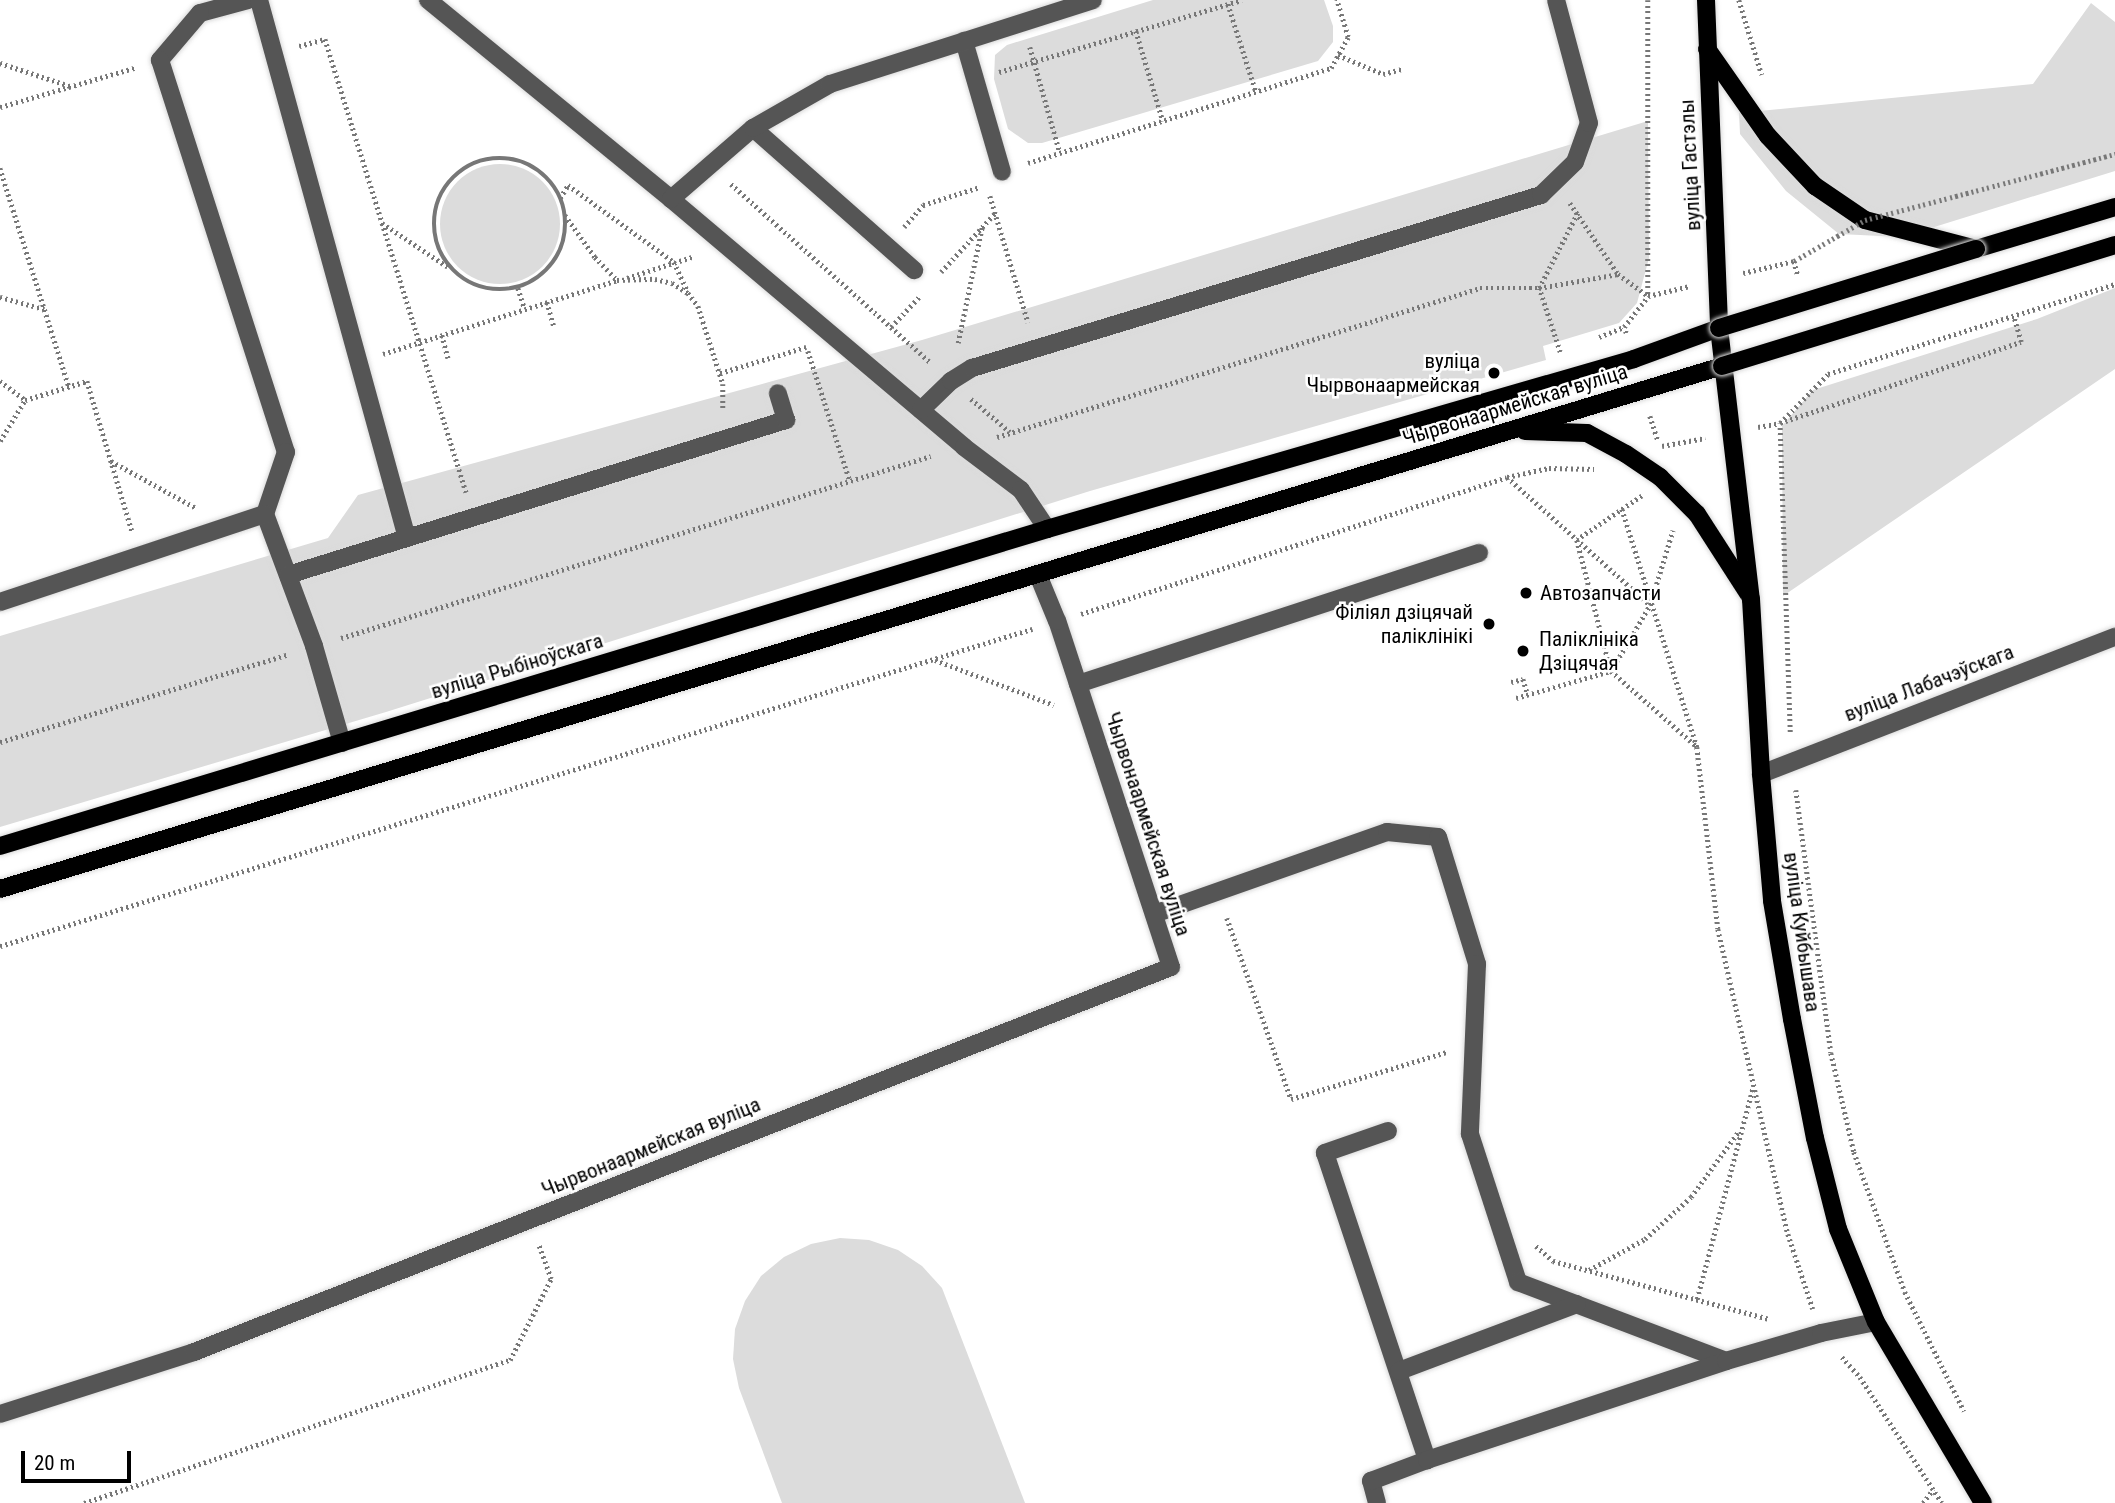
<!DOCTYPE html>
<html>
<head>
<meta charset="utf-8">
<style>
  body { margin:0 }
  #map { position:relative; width:2115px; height:1503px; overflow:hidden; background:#fff; font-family:"Roboto Condensed",sans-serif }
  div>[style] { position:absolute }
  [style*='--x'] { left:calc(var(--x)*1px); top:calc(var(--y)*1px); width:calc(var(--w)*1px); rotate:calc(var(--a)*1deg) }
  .green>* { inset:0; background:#dcdcdc }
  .round { border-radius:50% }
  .path>* { height:4.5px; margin-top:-2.25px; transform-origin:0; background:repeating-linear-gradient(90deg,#777 0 2px,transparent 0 5.5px) }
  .path>.ring { margin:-2.25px; padding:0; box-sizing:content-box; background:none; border:4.5px solid #777; border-radius:50% }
  .roads { filter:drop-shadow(0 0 2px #dbdbdb) drop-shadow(0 0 2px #dbdbdb) }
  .minor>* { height:18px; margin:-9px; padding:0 9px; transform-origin:9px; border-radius:9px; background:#555 }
  .major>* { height:18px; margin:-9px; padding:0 9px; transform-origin:9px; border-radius:9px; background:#000 }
  .path-bridge>* { height:4.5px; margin-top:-2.25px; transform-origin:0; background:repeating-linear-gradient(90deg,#777 0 2px,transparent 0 5.5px) }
  .bridges { filter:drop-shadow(0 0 2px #dbdbdb) drop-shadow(0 0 2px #dbdbdb) }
  .major-bridge>* { height:18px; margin:-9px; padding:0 9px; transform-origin:9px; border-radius:9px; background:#000 }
  .dots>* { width:19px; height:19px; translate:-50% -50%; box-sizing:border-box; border:4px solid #fff; border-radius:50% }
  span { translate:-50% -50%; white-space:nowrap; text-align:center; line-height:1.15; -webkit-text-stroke:5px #fff; paint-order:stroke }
  .street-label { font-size:21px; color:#000 }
  .poi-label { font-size:21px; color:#000 }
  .right { translate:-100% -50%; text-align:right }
  .left { translate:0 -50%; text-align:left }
  .scale { position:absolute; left:21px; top:1451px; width:110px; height:32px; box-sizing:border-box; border:4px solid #000; border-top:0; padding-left:9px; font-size:21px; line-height:24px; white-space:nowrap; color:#000; -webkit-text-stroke:5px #fff; paint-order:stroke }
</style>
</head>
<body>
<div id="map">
  <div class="green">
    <i style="clip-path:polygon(1153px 0,1324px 0,1333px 26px,1333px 42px,1318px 61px,1042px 143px,1028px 143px,1008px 129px,994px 79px,995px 55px,1007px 45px)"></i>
    <i style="clip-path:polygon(2091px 3px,2115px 22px,2115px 171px,1902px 237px,1839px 234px,1786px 191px,1740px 134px,1739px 113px,2033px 84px)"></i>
    <i style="clip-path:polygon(1648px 121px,1649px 258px,1637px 303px,1619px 323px,1543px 346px,1546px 360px,1090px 491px,386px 712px,0 827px,0 636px,328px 538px,358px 495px,922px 340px)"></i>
    <i class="round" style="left:440px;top:164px;width:120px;height:120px"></i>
    <i style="clip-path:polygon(2115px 288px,2115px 369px,1783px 596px,1782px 426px,1813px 390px,2037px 319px)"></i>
    <i style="clip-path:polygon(840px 1238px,869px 1240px,898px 1250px,922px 1266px,942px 1288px,1025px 1503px,782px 1503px,739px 1388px,733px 1359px,735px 1329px,745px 1301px,761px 1276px,784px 1257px,811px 1244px)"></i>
  </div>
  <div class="path">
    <i style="--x:1648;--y:0;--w:296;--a:90"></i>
    <i style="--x:1739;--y:0;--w:78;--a:73"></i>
    <i style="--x:1228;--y:4;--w:92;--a:72.3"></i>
    <i style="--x:1136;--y:31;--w:94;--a:73.3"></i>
    <i style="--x:299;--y:46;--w:27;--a:-15"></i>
    <i style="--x:325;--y:39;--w:475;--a:72.7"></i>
    <i style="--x:1030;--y:47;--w:110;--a:74.2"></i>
    <i style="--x:1338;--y:55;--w:49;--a:22.9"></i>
    <i style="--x:1383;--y:74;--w:20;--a:-15"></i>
    <i style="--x:0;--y:63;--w:74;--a:18.2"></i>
    <i style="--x:999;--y:72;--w:253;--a:-16.5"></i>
    <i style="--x:0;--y:107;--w:140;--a:-16.2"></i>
    <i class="ring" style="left:434px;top:158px;width:127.5px;height:127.5px"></i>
    <i style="--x:1028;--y:163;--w:318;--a:-17.4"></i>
    <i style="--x:1331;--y:68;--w:35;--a:-61"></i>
    <i style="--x:1348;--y:37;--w:39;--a:-107"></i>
    <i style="--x:0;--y:168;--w:230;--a:72.5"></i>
    <i style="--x:731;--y:184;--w:268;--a:41.8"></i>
    <i style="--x:990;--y:196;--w:132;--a:73.2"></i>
    <i style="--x:560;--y:198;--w:15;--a:-58"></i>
    <i style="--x:568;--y:185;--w:131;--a:36"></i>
    <i style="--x:674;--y:262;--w:31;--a:65"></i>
    <i style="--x:1570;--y:203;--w:86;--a:55.9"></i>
    <i style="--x:565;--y:215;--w:52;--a:54.5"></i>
    <i style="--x:595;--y:257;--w:32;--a:46"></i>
    <i style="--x:617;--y:280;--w:38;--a:-2"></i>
    <i style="--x:655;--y:279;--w:17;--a:13"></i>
    <i style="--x:672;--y:283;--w:19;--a:32"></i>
    <i style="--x:688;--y:293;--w:16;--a:52"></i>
    <i style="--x:698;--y:306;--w:82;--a:72.2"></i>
    <i style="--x:723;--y:384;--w:27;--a:90"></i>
    <i style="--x:382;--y:223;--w:79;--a:33.7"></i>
    <i style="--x:904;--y:227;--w:29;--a:-49"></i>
    <i style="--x:923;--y:205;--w:60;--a:-17.5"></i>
    <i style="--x:941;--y:272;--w:80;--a:-47.5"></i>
    <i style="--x:1743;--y:273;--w:52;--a:-13.2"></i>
    <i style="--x:1794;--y:261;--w:16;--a:75"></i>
    <i style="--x:627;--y:278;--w:71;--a:-17.9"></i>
    <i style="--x:518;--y:288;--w:22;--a:72"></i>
    <i style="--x:0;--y:297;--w:46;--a:15.3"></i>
    <i style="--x:547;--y:302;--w:25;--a:74"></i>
    <i style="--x:891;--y:327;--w:41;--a:-47"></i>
    <i style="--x:1626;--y:333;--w:6;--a:-108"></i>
    <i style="--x:1624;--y:327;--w:39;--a:-52"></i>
    <i style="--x:1648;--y:296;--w:43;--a:-13.4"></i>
    <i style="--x:442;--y:335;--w:24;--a:75"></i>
    <i style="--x:1599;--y:337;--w:27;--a:-22"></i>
    <i style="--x:958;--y:343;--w:118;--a:-78.3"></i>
    <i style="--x:808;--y:351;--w:137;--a:72.1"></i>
    <i style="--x:1560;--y:352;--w:67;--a:-108.2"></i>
    <i style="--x:1539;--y:288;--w:85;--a:-62.8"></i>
    <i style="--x:383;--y:354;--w:246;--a:-17.5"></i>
    <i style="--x:720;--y:373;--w:90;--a:-16.8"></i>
    <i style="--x:0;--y:381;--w:31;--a:37"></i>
    <i style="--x:971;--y:399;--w:51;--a:40.2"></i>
    <i style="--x:1650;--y:416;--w:26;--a:72"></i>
    <i style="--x:1758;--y:427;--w:22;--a:-10"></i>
    <i style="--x:1780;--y:423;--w:254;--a:-18.6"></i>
    <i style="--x:2021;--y:342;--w:26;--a:-106"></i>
    <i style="--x:997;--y:437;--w:505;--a:-17.14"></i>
    <i style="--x:1480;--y:288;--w:59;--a:0"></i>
    <i style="--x:1539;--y:288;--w:80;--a:-10"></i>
    <i style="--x:1618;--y:274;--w:37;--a:36"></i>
    <i style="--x:0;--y:441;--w:48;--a:-58.6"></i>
    <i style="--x:25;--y:400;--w:65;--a:-17"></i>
    <i style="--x:87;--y:381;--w:157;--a:73.3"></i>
    <i style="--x:1662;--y:446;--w:44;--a:-10.5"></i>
    <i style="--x:111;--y:461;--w:97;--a:28.9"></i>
    <i style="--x:1507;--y:477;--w:43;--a:-12.1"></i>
    <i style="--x:1549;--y:468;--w:45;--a:1.3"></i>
    <i style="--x:1642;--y:496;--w:78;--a:145.9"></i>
    <i style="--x:1577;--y:540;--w:135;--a:75.5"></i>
    <i style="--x:1611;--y:671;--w:113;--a:41.4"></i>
    <i style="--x:1622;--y:509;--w:250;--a:72.5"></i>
    <i style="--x:1697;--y:747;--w:183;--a:83.4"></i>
    <i style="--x:1718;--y:929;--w:313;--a:77.1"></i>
    <i style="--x:1788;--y:1234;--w:79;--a:71.6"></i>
    <i style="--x:1081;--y:614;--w:447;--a:-17.8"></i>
    <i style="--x:1507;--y:477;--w:192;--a:41.8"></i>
    <i style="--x:341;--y:638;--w:617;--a:-17.14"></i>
    <i style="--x:935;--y:660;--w:127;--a:20.7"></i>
    <i style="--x:1511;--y:682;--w:12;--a:-14"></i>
    <i style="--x:1523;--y:679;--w:17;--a:73"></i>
    <i style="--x:1516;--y:698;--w:99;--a:-15.9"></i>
    <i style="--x:1611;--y:671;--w:77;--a:-59.4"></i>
    <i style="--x:1650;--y:605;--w:78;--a:-73"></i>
    <i style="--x:1790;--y:732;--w:309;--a:-91.9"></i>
    <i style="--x:1780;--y:423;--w:69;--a:-45.6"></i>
    <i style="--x:1828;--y:374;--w:301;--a:-17.4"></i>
    <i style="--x:0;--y:742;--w:302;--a:-16.9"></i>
    <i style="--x:1796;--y:790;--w:265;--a:82.4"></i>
    <i style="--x:1831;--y:1053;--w:102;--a:76.9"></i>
    <i style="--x:1854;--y:1152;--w:149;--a:70"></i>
    <i style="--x:1905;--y:1292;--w:133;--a:63.6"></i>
    <i style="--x:1227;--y:918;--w:192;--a:70.5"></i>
    <i style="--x:1291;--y:1099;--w:163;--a:-16.8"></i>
    <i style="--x:0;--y:946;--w:1080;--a:-17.08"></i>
    <i style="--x:1536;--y:1246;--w:23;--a:41"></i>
    <i style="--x:1553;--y:1261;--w:224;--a:15"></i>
    <i style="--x:1589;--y:1270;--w:64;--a:-29"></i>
    <i style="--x:1645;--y:1239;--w:62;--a:-42.4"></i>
    <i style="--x:1691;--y:1197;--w:82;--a:-54"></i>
    <i style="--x:1697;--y:1299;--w:219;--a:-75.2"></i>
    <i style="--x:1842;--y:1357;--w:27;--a:48"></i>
    <i style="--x:1860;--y:1377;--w:150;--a:56.9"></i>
    <i style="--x:84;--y:1503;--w:449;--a:-18.6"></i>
    <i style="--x:510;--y:1360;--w:91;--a:-63.2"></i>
    <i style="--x:551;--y:1279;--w:38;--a:-110"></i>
    <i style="--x:1923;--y:1503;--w:17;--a:-54"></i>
  </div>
  <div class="roads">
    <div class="minor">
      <i style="--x:248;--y:0;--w:50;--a:164.8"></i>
      <i style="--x:200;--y:13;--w:62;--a:130.4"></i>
      <i style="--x:160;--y:60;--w:412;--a:72.2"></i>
      <i style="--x:286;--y:452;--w:65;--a:108.7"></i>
      <i style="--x:265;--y:514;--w:141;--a:69.6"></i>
      <i style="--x:314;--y:646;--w:101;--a:73.9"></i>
      <i style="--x:259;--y:0;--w:558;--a:74.62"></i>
      <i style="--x:428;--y:0;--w:314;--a:39.3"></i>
      <i style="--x:671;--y:199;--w:384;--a:40.2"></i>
      <i style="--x:964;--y:447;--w:71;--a:37"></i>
      <i style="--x:1021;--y:490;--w:47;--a:56.3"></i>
      <i style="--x:964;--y:41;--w:136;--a:73.8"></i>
      <i style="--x:753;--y:128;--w:215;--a:41.4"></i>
      <i style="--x:671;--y:199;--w:108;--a:-40.9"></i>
      <i style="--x:753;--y:128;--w:89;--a:-29.7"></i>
      <i style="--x:830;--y:84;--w:276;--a:-17.7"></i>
      <i style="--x:921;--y:410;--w:42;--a:-44"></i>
      <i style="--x:951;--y:381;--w:25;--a:-32"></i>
      <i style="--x:972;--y:368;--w:595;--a:-16.91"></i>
      <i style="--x:1541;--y:195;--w:47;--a:-44.1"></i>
      <i style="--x:1575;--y:162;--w:41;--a:-70.3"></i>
      <i style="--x:1589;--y:123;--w:127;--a:-105"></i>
      <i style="--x:288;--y:575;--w:522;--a:-17.29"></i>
      <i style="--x:786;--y:420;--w:28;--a:-107"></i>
      <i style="--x:0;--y:602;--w:279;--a:-18.4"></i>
      <i style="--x:1078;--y:684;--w:422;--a:-18.1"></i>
      <i style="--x:1761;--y:774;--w:380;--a:-21.2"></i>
      <i style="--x:1154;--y:914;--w:247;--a:-19.4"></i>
      <i style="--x:1387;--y:832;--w:51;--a:5.6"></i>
      <i style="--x:1438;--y:837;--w:133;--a:72.9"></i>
      <i style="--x:1477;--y:964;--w:170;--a:92.4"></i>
      <i style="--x:1470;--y:1134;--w:156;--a:72"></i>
      <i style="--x:1518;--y:1282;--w:222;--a:20.8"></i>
      <i style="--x:1388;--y:1131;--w:67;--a:160.8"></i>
      <i style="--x:1325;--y:1153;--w:324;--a:71.6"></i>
      <i style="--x:1399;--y:1371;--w:190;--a:-20.6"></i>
      <i style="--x:0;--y:1414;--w:204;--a:-17.7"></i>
      <i style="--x:194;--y:1352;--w:1050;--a:-21.51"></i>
      <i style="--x:1171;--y:967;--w:364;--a:-108.2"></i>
      <i style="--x:1057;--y:621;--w:50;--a:-112.4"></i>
      <i style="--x:1377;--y:1503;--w:23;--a:-105"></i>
      <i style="--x:1371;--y:1481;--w:60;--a:-20.6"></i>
      <i style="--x:1427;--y:1460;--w:315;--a:-18.3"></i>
      <i style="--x:1726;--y:1361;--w:99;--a:-16.4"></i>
      <i style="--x:1821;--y:1333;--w:56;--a:-11.3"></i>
    </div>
    <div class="major">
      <i style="--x:1706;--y:0;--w:328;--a:87.7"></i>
      <i style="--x:1719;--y:328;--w:273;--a:83.3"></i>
      <i style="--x:1751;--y:599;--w:175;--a:86.7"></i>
      <i style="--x:1761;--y:774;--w:127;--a:85"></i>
      <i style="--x:1772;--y:901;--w:120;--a:80.4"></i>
      <i style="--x:1792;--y:1019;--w:121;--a:79.1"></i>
      <i style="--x:1815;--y:1138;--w:94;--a:75.8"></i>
      <i style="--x:1838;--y:1229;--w:100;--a:67.8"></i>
      <i style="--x:1876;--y:1322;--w:210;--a:59.4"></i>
      <i style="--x:1707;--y:49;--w:106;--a:55"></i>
      <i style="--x:1768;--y:136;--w:69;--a:46.8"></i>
      <i style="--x:1815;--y:186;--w:60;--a:34.2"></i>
      <i style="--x:1865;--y:220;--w:115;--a:14.6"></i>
      <i style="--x:1976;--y:249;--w:145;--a:-16.8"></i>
      <i style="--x:1525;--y:431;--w:62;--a:1.8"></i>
      <i style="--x:1587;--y:433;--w:44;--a:28.3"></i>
      <i style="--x:1626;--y:454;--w:41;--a:34.1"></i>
      <i style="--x:1660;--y:477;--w:52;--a:45"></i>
      <i style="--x:1697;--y:514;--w:94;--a:57.2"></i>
      <i style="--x:0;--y:846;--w:1094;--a:-16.84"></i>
      <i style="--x:1047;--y:529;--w:611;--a:-16.15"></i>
      <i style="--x:1634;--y:359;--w:90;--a:-20"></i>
      <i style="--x:0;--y:889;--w:1800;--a:-16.89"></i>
    </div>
  </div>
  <div class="path-bridge">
    <i style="--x:1794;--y:261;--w:82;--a:-30"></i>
    <i style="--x:1865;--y:220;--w:259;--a:-14.8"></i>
  </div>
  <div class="bridges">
    <div class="major-bridge">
      <i style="--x:1719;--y:328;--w:269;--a:-17.1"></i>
      <i style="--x:1722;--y:366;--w:411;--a:-17.1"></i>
    </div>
  </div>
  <div class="dots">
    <i style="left:1494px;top:373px;background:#000"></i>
    <i style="left:1526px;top:593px;background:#000"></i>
    <i style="left:1489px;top:624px;background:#000"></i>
    <i style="left:1523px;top:651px;background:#000"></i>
  </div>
  <div class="street-label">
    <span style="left:1690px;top:165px;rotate:-93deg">вуліца Гастэлы</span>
    <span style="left:1515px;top:405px;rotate:-17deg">Чырвонаармейская вуліца</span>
    <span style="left:517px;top:666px;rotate:-17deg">вуліца Рыбіноўскага</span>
    <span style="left:1929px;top:683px;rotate:-21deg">вуліца Лабачэўскага</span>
    <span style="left:1148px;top:824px;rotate:72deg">Чырвонаармейская вуліца</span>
    <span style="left:1802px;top:932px;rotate:82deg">вуліца Куйбышава</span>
    <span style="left:651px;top:1147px;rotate:-22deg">Чырвонаармейская вуліца</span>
  </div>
  <div class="poi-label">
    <span class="right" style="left:1480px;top:373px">вуліца<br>Чырвонаармейская</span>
    <span class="left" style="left:1540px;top:593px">Автозапчасти</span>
    <span class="right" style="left:1473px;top:624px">Філіял дзіцячай<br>паліклінікі</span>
    <span class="left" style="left:1539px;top:651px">Паліклініка<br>Дзіцячая</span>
  </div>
  <div class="scale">20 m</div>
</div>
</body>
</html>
